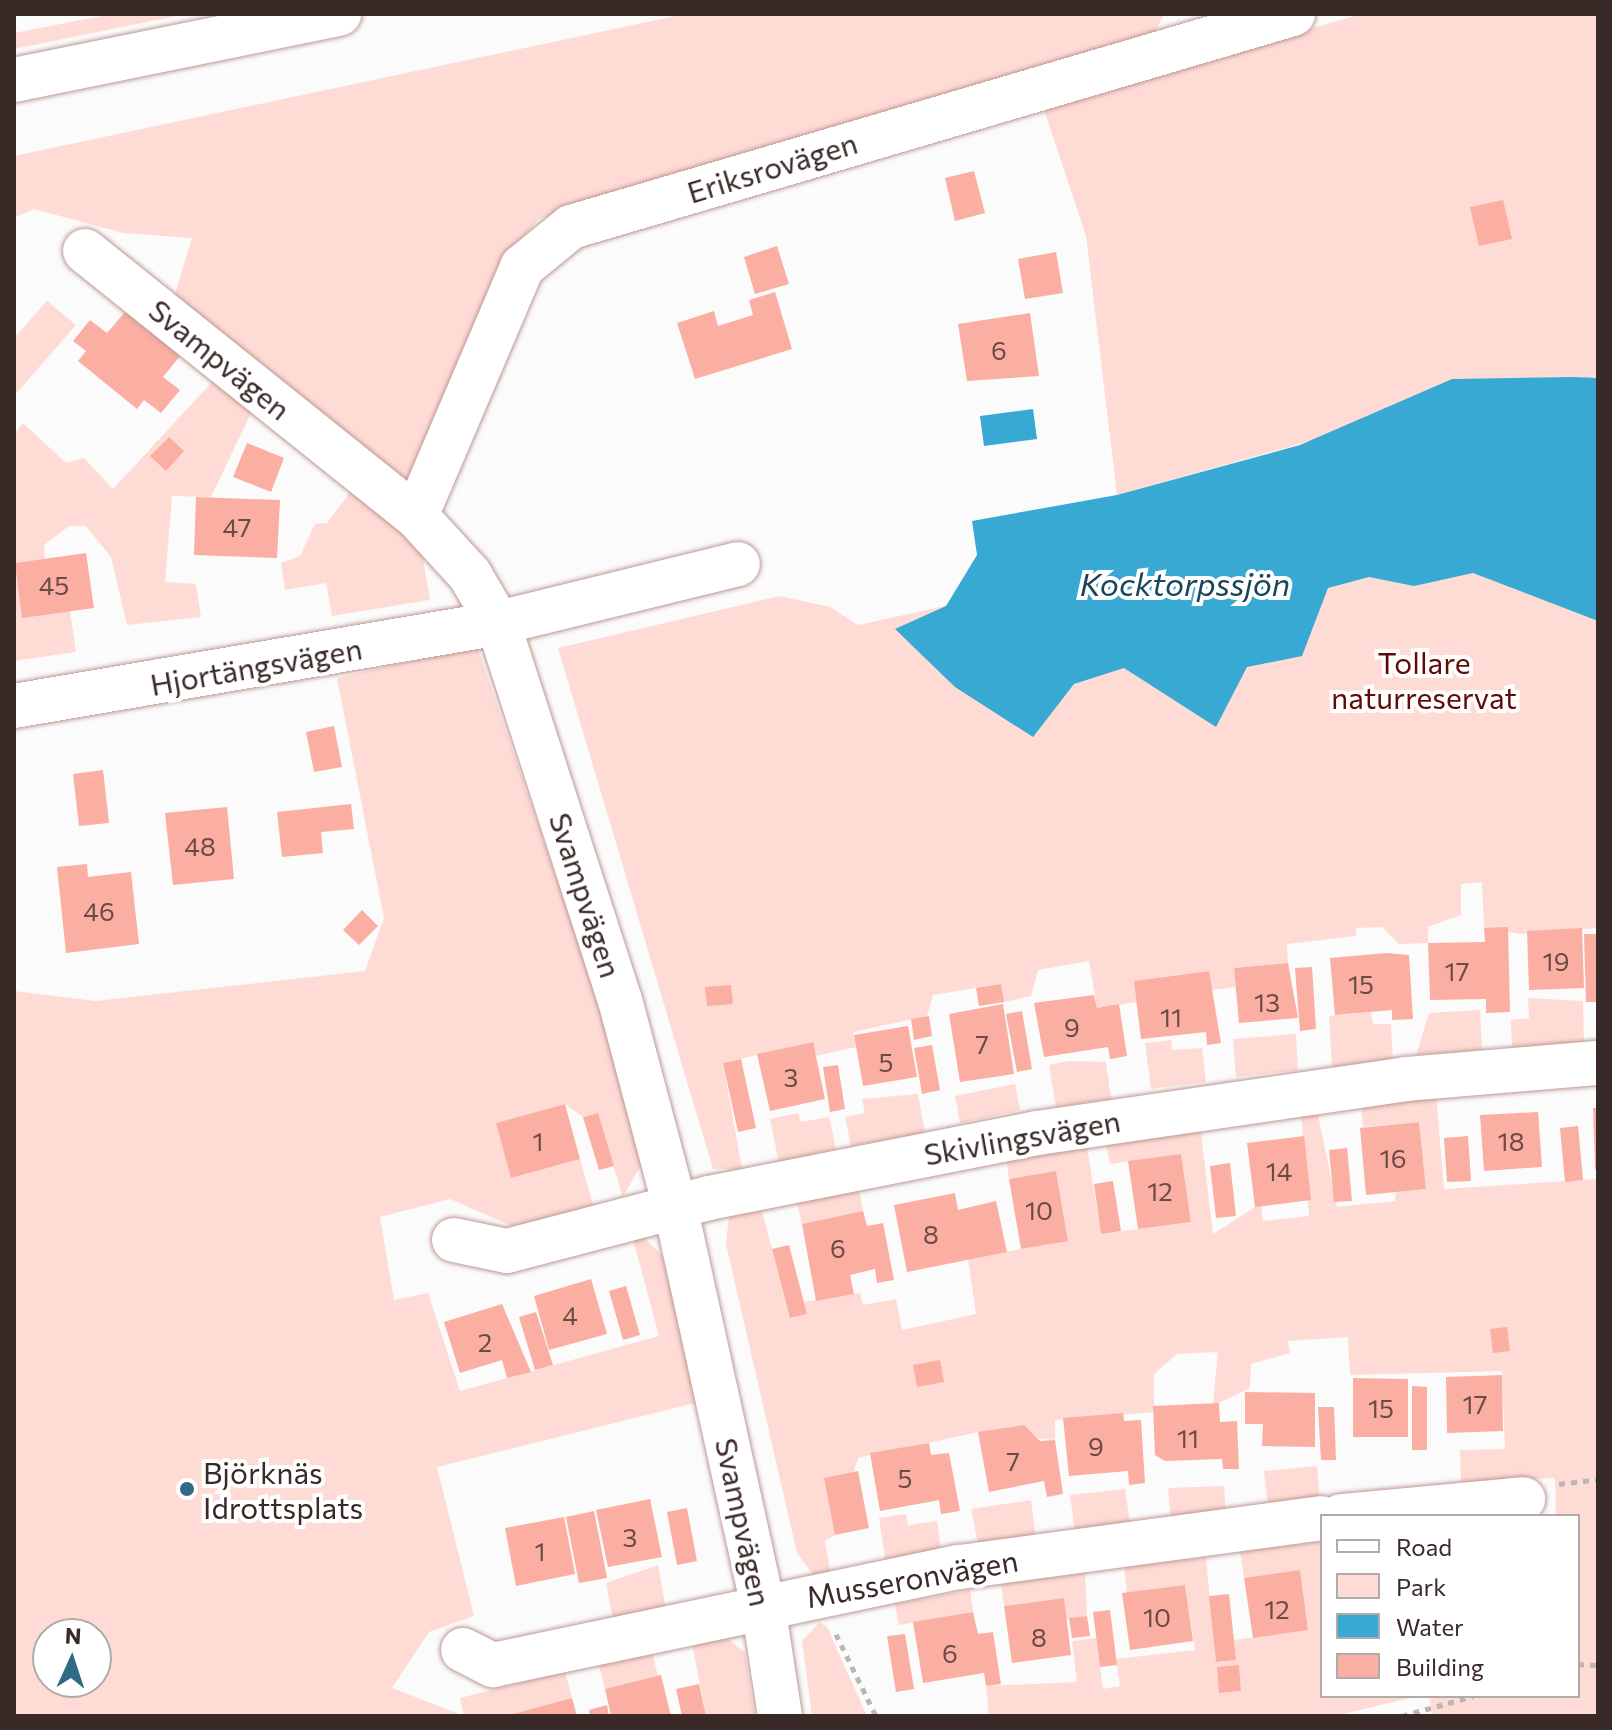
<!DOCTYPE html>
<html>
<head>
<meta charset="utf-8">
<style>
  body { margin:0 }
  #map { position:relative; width:1612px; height:1730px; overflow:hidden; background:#fbfbfb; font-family:Commissioner,sans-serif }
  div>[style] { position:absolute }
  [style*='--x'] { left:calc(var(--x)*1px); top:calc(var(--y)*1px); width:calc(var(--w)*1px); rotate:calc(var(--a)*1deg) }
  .green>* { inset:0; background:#ffdbd5 }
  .water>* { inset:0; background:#37a9d3 }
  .building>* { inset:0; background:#fbaea2 }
  .path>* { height:5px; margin-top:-2.5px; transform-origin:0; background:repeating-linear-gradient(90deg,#bbb6b6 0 6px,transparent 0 12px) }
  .roads { filter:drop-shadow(0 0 2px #bd9892) drop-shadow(0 0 2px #bd9892) }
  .minor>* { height:44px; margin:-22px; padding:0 22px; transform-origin:22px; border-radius:22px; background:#fff }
  .highway>* { height:44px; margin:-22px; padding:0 22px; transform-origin:22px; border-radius:22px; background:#fff }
  .dots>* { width:22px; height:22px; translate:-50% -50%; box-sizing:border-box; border:4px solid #fff; border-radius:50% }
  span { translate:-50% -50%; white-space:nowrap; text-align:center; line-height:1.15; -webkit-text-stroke:8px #fff; paint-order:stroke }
  .number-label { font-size:26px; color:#6a4b46 }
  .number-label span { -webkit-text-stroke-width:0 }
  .street-label { font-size:30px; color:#392a28 }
  .park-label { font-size:30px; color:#600b08 }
  .poi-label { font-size:30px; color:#392a28 }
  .left { translate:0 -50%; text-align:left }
  .water-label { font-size:32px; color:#184658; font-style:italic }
  .frame { position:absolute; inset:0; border:16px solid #392a28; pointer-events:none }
  .legend { position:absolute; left:1320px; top:1514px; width:260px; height:184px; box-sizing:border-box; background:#fff; border:2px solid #b0aaa9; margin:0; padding:10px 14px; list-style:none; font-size:24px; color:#392a28 }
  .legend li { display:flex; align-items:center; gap:16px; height:40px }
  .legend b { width:40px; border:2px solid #b0aaa9 }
  .north { position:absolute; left:32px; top:1618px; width:80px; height:80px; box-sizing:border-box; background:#fff; border:2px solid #b0aaa9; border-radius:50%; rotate:3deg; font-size:22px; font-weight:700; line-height:32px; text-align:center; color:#392a28 }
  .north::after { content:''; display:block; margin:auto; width:28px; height:36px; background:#2f6b83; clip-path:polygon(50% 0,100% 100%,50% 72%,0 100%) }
</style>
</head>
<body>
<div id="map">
  <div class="green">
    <i style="clip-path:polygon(112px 14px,186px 14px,14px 49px,14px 33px)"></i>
    <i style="clip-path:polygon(685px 14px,1164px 14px,1150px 42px,540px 218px,503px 259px,413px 490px,174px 297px,192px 238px,123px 233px,34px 209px,14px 218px,14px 156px)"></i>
    <i style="clip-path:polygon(1362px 14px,1598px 14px,1598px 378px,1452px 379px,1317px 439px,1117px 495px,1086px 236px,1042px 104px)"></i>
    <i style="clip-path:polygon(47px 301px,76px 325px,14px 396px,14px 338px)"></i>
    <i style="clip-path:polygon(214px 380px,252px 411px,211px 497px,172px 496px,165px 582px,196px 584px,201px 617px,127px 625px,111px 557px,86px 526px,69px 526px,44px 545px,45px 559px,15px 563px,70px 611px,76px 652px,14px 661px,14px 435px,23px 423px,66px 463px,84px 458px,113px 489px)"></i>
    <i style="clip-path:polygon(1598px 463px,1598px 928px,1519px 934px,1484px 928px,1482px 882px,1461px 884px,1461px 915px,1428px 927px,1428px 943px,1399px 944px,1382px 927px,1356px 928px,1356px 936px,1287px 944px,1288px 963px,1234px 968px,1236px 987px,1212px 990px,1208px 971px,1134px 981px,1137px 1002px,1097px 1008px,1089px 961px,1038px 970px,1031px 996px,1004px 1002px,1000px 984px,933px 995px,927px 1016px,853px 1032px,856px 1047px,816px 1056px,812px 1042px,723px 1063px,742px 1169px,713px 1169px,558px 648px,780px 596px,830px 607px,858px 625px)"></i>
    <i style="clip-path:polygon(351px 491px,421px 548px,430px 600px,332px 616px,326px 583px,285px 590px,281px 563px,300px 556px,315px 524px,327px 523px)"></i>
    <i style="clip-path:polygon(evenodd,477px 646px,597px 997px,641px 1165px,623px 1197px,597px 1113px,583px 1117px,565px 1104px,497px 1123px,511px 1178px,580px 1159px,594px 1208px,512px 1226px,450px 1199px,380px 1217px,394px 1300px,428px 1293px,460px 1391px,659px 1336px,633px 1239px,643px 1237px,662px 1255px,699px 1402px,437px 1467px,474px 1616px,429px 1632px,392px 1688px,464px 1716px,460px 1698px,565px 1672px,572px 1698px,514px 1716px,14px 1716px,14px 991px,96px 1001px,365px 971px,384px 918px,337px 678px,477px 646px,48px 1634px,96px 1634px,96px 1682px,48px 1682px,48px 1634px)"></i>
    <i style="clip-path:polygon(1528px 998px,1583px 1001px,1584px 1043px,1512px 1048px,1511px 1020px,1529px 1018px)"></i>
    <i style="clip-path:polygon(1480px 1010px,1482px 1050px,1416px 1055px,1429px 1013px)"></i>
    <i style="clip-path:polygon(1371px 1012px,1373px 1024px,1391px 1024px,1393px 1061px,1332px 1067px,1329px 1016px)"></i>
    <i style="clip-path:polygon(1296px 1034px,1298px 1070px,1236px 1077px,1233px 1039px)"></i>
    <i style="clip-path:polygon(1171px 1040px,1172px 1050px,1202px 1048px,1206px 1082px,1151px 1089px,1145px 1043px)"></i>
    <i style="clip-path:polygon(1069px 1061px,1106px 1062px,1111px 1099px,1056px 1107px,1049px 1065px)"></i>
    <i style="clip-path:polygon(1015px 1084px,1020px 1110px,960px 1123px,955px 1096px)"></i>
    <i style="clip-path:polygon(918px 1094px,925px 1133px,851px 1146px,845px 1117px,865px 1113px,862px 1099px)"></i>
    <i style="clip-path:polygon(1436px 1094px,1444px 1189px,1598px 1179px,1598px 1716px,1432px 1716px,1429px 1696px,1578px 1696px,1578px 1516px,1556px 1516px,1555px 1478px,1461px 1482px,1460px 1450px,1505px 1449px,1502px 1371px,1350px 1375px,1348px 1337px,1288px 1341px,1290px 1353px,1251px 1364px,1250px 1388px,1219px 1403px,1213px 1404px,1218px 1352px,1177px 1354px,1154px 1374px,1154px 1412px,1055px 1420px,1055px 1440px,978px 1432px,858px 1458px,835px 1535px,825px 1541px,831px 1577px,816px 1579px,797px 1553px,726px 1244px,729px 1215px,761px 1207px,790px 1318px,807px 1314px,804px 1302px,860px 1293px,863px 1305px,896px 1299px,902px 1330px,976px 1314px,968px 1259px,1068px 1240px,1056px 1171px,1009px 1179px,1006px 1156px,1086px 1141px,1101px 1234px,1191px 1222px,1181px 1154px,1110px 1164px,1105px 1138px,1200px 1124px,1213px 1234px,1255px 1207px,1261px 1206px,1263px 1221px,1309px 1216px,1301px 1112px,1317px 1110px,1337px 1207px,1395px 1201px,1396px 1192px,1426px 1189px,1419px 1122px,1363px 1127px,1361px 1101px)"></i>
    <i style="clip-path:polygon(798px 1113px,801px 1122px,829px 1117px,836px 1149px,779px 1163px,770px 1119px)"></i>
    <i style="clip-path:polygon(858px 1184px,863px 1211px,802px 1224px,796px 1198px)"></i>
    <i style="clip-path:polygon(1317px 1466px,1320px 1501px,1268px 1505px,1264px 1471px)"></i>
    <i style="clip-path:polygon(1224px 1486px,1226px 1514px,1171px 1519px,1168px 1488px)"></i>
    <i style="clip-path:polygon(1125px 1489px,1130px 1524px,1075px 1532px,1070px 1495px)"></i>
    <i style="clip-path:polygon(1031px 1500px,1036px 1538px,979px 1548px,971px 1509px)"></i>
    <i style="clip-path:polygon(906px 1514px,908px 1525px,937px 1521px,942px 1555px,886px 1564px,879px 1518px)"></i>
    <i style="clip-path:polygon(evenodd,1321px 1542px,1322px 1696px,1418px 1696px,1335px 1716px,989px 1716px,986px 1686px,1077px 1682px,1072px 1641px,1096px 1638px,1103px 1689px,1120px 1686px,1116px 1659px,1195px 1650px,1185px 1585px,1127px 1593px,1124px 1566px,1206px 1558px,1216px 1662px,1236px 1660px,1234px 1640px,1308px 1630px,1300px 1570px,1244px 1578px,1240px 1551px,1321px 1542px,1239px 1666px,1241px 1691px,1219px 1693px,1217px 1668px,1239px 1666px)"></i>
    <i style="clip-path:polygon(658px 1565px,666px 1609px,613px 1620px,606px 1583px)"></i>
    <i style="clip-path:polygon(1085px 1573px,1087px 1616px,1066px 1619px,1064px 1598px,1004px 1606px,1001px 1584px)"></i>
    <i style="clip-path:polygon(970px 1590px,973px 1612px,899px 1625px,895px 1604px)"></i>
    <i style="clip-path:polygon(820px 1622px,827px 1627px,867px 1716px,812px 1716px,802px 1641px)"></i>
    <i style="clip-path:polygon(727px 1638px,745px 1653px,755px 1716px,706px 1716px,692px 1644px)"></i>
    <i style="clip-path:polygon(652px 1653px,658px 1676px,605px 1689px,599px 1665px)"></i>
  </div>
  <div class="water">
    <i style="clip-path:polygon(1574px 377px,1598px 378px,1598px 621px,1473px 573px,1414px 586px,1369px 577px,1328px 588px,1302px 656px,1247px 667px,1216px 727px,1124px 668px,1074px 684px,1033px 737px,955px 687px,895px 629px,946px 606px,977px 555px,972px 521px,1117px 495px,1300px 445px,1452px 379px)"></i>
    <i style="clip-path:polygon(1033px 409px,1037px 439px,984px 446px,980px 416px)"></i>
  </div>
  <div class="building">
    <i style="clip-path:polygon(974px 171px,985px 213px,955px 221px,945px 178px)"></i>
    <i style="clip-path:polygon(1503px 200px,1512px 239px,1479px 246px,1470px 207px)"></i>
    <i style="clip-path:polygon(777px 246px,789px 284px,755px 294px,744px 257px)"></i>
    <i style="clip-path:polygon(1056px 252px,1063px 293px,1025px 299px,1018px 259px)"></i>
    <i style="clip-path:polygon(775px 292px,792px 349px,695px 379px,677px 323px,714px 311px,718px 326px,753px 315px,749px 300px)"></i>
    <i style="clip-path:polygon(125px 312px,180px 356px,163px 377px,180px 390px,161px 413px,144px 400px,137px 409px,78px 361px,86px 351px,73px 341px,90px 320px,107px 333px)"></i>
    <i style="clip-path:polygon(1030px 313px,1039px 376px,967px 381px,958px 324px)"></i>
    <i style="clip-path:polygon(169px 437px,184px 451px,166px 471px,150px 456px)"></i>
    <i style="clip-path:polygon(247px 443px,284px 458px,271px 492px,233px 477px)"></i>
    <i style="clip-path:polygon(196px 497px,280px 500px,277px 558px,194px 555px)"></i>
    <i style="clip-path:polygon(86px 553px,94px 608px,22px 618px,15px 563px)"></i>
    <i style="clip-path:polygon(334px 726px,342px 767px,314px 772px,306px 732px)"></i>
    <i style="clip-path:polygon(103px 770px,109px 823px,79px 826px,73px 774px)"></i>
    <i style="clip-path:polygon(351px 804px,354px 829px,321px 832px,323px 853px,282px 857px,277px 812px)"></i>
    <i style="clip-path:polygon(227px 807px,234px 879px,173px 885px,165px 813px)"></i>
    <i style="clip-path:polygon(87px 864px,88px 877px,131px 872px,139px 944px,66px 953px,57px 867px)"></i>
    <i style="clip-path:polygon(362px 910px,378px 926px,359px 945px,343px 930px)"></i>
    <i style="clip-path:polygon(1508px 927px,1510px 1012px,1486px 1013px,1486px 999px,1430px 1000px,1428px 943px,1485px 942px,1484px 928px)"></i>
    <i style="clip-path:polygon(1582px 928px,1584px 988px,1529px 990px,1527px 931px)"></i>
    <i style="clip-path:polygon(1584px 934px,1598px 934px,1598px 1002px,1586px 1002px)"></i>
    <i style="clip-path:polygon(1387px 953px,1409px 955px,1413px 1019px,1392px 1020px,1392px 1010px,1335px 1015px,1330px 958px)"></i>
    <i style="clip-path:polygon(1288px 963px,1298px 1018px,1239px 1023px,1234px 968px)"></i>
    <i style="clip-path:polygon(1312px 967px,1316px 1029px,1300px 1031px,1295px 968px)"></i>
    <i style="clip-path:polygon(1209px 971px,1221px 1043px,1207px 1045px,1206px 1032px,1141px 1039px,1134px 981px)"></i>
    <i style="clip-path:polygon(1001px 984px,1004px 1002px,979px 1006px,976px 988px)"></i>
    <i style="clip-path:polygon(731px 985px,733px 1004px,707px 1006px,705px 987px)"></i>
    <i style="clip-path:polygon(1094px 995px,1097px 1008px,1119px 1004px,1127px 1056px,1110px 1059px,1108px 1047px,1044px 1057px,1034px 1003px)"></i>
    <i style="clip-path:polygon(1003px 1004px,1014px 1074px,960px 1082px,949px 1014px)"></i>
    <i style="clip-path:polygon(1022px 1011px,1032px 1069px,1017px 1072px,1006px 1014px)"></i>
    <i style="clip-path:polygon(929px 1016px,932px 1036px,914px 1040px,911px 1019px)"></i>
    <i style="clip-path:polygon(908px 1026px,917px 1077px,863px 1086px,854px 1035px)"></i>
    <i style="clip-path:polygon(813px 1042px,825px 1099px,770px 1111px,757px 1054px)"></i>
    <i style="clip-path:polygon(932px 1045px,940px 1090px,922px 1094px,914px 1048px)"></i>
    <i style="clip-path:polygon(741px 1059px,756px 1128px,738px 1132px,723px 1063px)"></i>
    <i style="clip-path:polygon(838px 1065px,845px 1109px,830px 1112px,823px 1067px)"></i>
    <i style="clip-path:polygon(565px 1104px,580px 1159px,511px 1178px,496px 1123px)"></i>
    <i style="clip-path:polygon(1593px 1108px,1598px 1108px,1598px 1169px,1595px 1169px)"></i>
    <i style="clip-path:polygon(1538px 1112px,1542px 1167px,1484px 1171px,1480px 1115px)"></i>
    <i style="clip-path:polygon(598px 1113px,614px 1166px,599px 1170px,583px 1117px)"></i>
    <i style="clip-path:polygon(1419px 1122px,1426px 1189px,1366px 1195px,1360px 1128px)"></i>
    <i style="clip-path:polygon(1578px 1126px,1583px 1180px,1565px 1182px,1560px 1128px)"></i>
    <i style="clip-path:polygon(1304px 1136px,1311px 1200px,1255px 1207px,1247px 1143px)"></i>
    <i style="clip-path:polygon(1468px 1136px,1471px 1181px,1447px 1182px,1444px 1138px)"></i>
    <i style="clip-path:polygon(1347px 1148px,1352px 1201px,1334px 1202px,1329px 1150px)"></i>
    <i style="clip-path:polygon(1181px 1154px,1191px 1222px,1138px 1229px,1128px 1161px)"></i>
    <i style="clip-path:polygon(1230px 1163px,1236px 1216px,1216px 1218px,1210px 1166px)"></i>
    <i style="clip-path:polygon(1056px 1171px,1068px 1241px,1021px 1249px,1009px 1179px)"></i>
    <i style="clip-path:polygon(1113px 1181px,1121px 1231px,1101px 1234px,1094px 1184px)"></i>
    <i style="clip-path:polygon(955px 1193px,958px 1210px,996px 1201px,1007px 1252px,907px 1272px,894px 1205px)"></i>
    <i style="clip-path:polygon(863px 1211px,867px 1226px,883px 1223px,894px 1280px,877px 1283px,875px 1269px,850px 1275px,854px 1294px,816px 1301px,802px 1224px)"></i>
    <i style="clip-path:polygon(789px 1245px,807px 1314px,790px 1318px,772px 1249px)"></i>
    <i style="clip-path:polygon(591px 1279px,607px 1334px,549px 1350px,534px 1296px)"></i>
    <i style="clip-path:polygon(626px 1286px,640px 1335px,623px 1340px,609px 1291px)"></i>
    <i style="clip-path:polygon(502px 1304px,531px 1372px,507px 1378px,502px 1360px,460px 1373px,444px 1322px)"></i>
    <i style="clip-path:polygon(536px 1312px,553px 1365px,535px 1370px,519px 1317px)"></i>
    <i style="clip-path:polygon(1507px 1327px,1510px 1351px,1493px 1353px,1490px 1329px)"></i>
    <i style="clip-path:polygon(940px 1360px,944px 1382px,917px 1387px,913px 1365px)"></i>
    <i style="clip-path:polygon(1502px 1375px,1503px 1431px,1447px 1433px,1446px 1377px)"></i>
    <i style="clip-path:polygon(1353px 1378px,1408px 1379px,1408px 1437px,1353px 1437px)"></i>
    <i style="clip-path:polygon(1412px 1386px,1427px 1387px,1427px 1450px,1412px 1450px)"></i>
    <i style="clip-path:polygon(1245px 1392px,1315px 1393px,1315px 1447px,1262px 1446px,1263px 1424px,1245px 1424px)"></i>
    <i style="clip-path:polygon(1219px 1403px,1220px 1422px,1237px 1421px,1239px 1469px,1223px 1469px,1222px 1459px,1165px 1461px,1155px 1455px,1153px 1406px)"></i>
    <i style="clip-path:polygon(1318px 1407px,1334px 1407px,1336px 1460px,1321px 1460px)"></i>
    <i style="clip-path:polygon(1123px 1413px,1124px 1421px,1141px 1420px,1145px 1483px,1129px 1485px,1128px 1471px,1069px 1476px,1063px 1418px)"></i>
    <i style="clip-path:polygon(1024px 1425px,1040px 1441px,1055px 1440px,1063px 1494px,1047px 1497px,1044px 1481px,989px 1492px,978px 1432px)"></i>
    <i style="clip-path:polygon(929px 1443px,931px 1455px,949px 1453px,960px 1511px,941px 1514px,939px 1500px,880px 1511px,870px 1453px)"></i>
    <i style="clip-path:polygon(858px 1471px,869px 1528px,835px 1535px,824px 1478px)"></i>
    <i style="clip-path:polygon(650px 1499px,662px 1557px,608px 1567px,596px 1510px)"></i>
    <i style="clip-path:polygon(687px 1508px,697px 1561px,677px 1565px,667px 1512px)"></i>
    <i style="clip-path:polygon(594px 1511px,607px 1578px,579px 1583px,566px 1517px)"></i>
    <i style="clip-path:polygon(564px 1517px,575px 1574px,516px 1586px,505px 1528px)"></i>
    <i style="clip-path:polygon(1300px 1570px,1308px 1630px,1253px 1638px,1244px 1578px)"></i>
    <i style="clip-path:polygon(1185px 1585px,1193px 1641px,1130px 1650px,1122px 1593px)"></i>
    <i style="clip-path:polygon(1229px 1594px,1236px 1660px,1216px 1662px,1209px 1596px)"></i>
    <i style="clip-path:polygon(1064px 1598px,1071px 1655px,1012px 1663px,1004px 1606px)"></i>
    <i style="clip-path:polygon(1110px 1610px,1117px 1665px,1100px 1667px,1093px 1612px)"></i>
    <i style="clip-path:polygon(973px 1612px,978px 1634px,993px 1632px,1001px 1684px,986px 1686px,984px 1673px,923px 1683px,913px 1622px)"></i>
    <i style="clip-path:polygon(1087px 1616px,1090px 1636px,1072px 1638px,1069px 1618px)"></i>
    <i style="clip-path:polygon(905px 1634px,914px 1689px,896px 1692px,887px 1636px)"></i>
    <i style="clip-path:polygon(1239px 1665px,1241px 1691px,1219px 1693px,1217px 1667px)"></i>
    <i style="clip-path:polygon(661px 1675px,671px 1716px,611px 1716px,605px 1689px)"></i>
    <i style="clip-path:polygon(699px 1684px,706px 1716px,682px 1716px,676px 1689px)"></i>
    <i style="clip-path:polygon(572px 1698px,577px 1716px,510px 1716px,510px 1715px)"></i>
    <i style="clip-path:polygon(607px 1705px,609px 1716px,590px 1716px,589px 1710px)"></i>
  </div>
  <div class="path">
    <i style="--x:1559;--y:1484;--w:39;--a:-7"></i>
    <i style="--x:836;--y:1634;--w:91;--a:64"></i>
    <i style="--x:1578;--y:1664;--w:20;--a:3"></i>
    <i style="--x:1402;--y:1716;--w:74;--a:-15.7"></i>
  </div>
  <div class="roads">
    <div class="minor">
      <i style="--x:85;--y:251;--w:424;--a:38.7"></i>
      <i style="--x:416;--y:516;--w:80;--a:47.5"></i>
      <i style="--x:470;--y:575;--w:56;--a:59.7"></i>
      <i style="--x:498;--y:623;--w:396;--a:72.1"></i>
      <i style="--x:620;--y:1000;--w:213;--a:75.1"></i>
      <i style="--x:675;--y:1206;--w:409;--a:77.6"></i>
      <i style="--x:763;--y:1605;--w:112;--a:81.3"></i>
      <i style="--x:416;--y:516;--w:271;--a:-66.9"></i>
      <i style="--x:522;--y:267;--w:63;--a:-39.2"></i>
      <i style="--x:571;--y:227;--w:753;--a:-16.44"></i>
      <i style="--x:14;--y:706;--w:491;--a:-9.7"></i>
      <i style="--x:498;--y:623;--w:247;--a:-13.8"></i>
      <i style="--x:454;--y:1240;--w:54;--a:11.7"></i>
      <i style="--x:507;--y:1251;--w:209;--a:-14.7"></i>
      <i style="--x:709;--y:1198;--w:334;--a:-11.2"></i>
      <i style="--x:1037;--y:1133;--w:373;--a:-8.3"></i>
      <i style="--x:1406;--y:1079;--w:193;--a:-4.8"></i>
      <i style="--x:1341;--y:1516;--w:183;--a:-5.3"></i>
      <i style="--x:463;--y:1650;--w:34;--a:27"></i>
      <i style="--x:493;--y:1665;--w:477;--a:-11.9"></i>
      <i style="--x:960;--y:1567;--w:365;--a:-7.7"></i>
    </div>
    <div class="highway">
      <i style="--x:14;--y:80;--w:332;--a:-11.5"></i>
    </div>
  </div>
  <div class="dots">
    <i style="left:187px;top:1489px;background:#2f6b83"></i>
  </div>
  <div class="number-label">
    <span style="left:999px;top:350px">6</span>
    <span style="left:237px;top:527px">47</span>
    <span style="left:54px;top:585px">45</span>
    <span style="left:200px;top:846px">48</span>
    <span style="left:99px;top:911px">46</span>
    <span style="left:1556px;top:961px">19</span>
    <span style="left:1457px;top:971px">17</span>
    <span style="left:1361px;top:984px">15</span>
    <span style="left:1267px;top:1002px">13</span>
    <span style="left:1171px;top:1017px">11</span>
    <span style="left:1072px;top:1027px">9</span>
    <span style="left:982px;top:1044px">7</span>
    <span style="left:886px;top:1062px">5</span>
    <span style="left:791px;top:1077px">3</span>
    <span style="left:538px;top:1141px">1</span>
    <span style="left:1511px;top:1141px">18</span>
    <span style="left:1393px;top:1158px">16</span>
    <span style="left:1279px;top:1171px">14</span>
    <span style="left:1160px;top:1191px">12</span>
    <span style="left:1039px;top:1210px">10</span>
    <span style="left:931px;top:1234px">8</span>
    <span style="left:838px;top:1248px">6</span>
    <span style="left:570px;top:1315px">4</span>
    <span style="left:485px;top:1342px">2</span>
    <span style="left:1475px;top:1404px">17</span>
    <span style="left:1381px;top:1408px">15</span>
    <span style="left:1188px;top:1438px">11</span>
    <span style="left:1096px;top:1446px">9</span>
    <span style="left:1013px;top:1461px">7</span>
    <span style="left:905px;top:1478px">5</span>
    <span style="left:630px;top:1537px">3</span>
    <span style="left:540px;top:1551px">1</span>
    <span style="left:1277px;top:1609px">12</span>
    <span style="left:1157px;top:1617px">10</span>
    <span style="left:1039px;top:1637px">8</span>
    <span style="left:950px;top:1653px">6</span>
  </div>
  <div class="street-label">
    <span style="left:772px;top:167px;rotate:-17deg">Eriksrovägen</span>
    <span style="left:220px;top:359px;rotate:39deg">Svampvägen</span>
    <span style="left:256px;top:666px;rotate:-10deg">Hjortängsvägen</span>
    <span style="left:586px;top:895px;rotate:72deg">Svampvägen</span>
    <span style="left:1022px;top:1137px;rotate:-10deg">Skivlingsvägen</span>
    <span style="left:744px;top:1522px;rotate:78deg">Svampvägen</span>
    <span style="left:912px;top:1578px;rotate:-10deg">Musseronvägen</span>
  </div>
  <div class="park-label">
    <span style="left:1424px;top:679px">Tollare<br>naturreservat</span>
  </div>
  <div class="poi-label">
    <span class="left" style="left:203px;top:1489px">Björknäs<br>Idrottsplats</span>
  </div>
  <div class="water-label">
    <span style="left:1185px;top:583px">Kocktorpssjön</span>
  </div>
  <div class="frame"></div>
  <ul class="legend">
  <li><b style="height:10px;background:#fff"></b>Road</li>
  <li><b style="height:22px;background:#ffdbd5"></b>Park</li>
  <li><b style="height:22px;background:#37a9d3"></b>Water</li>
  <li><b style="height:22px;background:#fbaea2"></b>Building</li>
  </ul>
  <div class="north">N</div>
</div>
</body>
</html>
